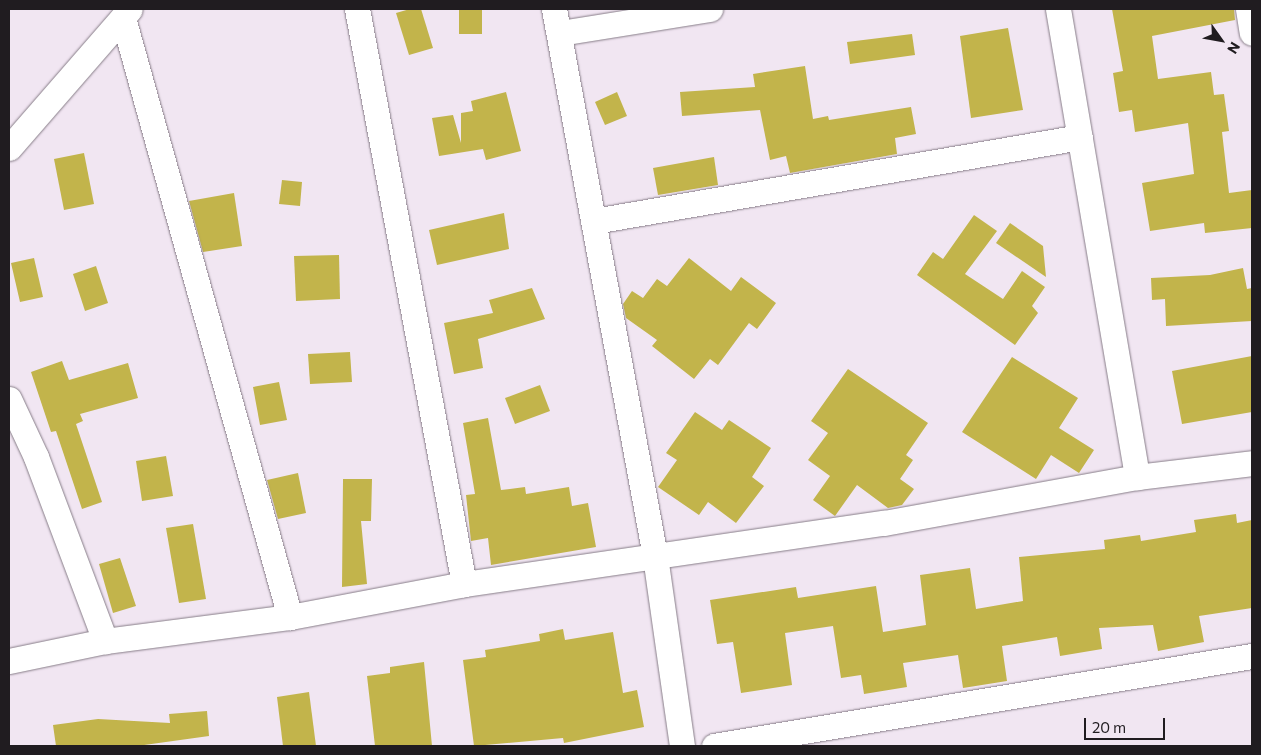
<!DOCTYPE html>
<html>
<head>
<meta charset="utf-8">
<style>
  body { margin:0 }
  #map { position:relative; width:1261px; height:755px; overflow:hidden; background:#f1e6f2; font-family:Commissioner,sans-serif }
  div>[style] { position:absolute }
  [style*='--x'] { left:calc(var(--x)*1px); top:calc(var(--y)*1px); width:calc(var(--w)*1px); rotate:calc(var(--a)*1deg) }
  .building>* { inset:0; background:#c2b44b }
  .roads { filter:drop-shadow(0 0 1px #877d88) drop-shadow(0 0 1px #877d88) }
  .minor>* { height:25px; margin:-12.5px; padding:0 12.5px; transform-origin:12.5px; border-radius:12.5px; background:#fff }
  span { translate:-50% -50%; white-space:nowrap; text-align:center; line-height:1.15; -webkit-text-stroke:4.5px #f1e6f2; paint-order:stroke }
  .frame { position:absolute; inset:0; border:10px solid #201c20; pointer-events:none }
  .north { position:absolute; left:1196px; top:15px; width:50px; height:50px; -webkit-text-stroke:4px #f1e6f2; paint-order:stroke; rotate:122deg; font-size:14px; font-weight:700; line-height:20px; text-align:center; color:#201c20 }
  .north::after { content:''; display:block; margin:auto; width:18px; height:22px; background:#201c20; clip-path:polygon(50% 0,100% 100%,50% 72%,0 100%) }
  .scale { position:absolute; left:1084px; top:718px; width:81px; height:22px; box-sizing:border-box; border:2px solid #201c20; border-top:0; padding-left:6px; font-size:15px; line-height:18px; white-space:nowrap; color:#201c20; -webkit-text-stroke:4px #f1e6f2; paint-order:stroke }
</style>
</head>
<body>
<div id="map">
  <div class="building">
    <i style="clip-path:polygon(410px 9px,421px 9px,433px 48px,409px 55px,396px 13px)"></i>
    <i style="clip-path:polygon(459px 9px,482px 9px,482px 34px,459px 34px)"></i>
    <i style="clip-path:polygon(1112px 9px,1234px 9px,1235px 20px,1152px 36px,1158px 79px,1211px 72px,1214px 95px,1224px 94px,1229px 131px,1222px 132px,1229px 193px,1252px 190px,1252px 228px,1205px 233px,1204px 223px,1150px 231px,1142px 183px,1194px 174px,1188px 123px,1135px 132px,1132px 110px,1119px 112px,1113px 73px,1123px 71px)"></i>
    <i style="clip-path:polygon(1008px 28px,1023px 110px,971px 118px,960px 36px)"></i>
    <i style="clip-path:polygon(912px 34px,915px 55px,850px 64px,847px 42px)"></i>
    <i style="clip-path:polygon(805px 66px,813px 119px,828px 116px,829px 120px,911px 107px,916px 134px,895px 138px,897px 154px,790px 173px,786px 156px,770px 160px,760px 110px,682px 116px,680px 92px,755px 87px,753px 74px)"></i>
    <i style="clip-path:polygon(506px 92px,521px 151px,486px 160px,483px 149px,439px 156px,432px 118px,453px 115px,461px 143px,461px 113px,473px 111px,471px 101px)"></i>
    <i style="clip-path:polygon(617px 92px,627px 116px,605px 125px,595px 102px)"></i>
    <i style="clip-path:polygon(84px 153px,94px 204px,64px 210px,54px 159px)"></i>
    <i style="clip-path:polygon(714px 157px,718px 185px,658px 195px,653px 168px)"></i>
    <i style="clip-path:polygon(282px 180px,302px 182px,300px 206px,279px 204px)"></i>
    <i style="clip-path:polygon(234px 193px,242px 246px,203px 252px,189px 201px)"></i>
    <i style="clip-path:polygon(504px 213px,509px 249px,437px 265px,429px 230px)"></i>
    <i style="clip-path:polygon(974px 215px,997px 231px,965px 274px,1003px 299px,1022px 271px,1045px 287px,1032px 306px,1038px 313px,1015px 345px,917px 275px,933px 252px,943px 259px)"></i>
    <i style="clip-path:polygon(1010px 223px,1043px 246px,1046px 277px,996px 243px)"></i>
    <i style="clip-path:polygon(339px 255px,340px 299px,296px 301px,294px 256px)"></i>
    <i style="clip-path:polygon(34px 258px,43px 297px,20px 302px,11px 263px)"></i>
    <i style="clip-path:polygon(689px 258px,731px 291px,741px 277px,776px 303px,757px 329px,749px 323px,718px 365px,710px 359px,694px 379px,652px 346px,657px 340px,626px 318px,623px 304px,632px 291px,643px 298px,657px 279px,667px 286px)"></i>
    <i style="clip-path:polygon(96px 266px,108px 303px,85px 311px,73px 274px)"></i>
    <i style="clip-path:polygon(1243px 268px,1247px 289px,1252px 288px,1252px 321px,1166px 326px,1165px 299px,1152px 300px,1151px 278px,1210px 275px)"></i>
    <i style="clip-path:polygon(532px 288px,545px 319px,478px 339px,483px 368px,454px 374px,444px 323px,493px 313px,489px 300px)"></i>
    <i style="clip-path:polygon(350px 352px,352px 382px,310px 384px,308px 354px)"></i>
    <i style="clip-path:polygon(1252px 356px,1252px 412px,1182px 424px,1172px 371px)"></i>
    <i style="clip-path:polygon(1012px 357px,1078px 398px,1059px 428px,1094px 450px,1079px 473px,1051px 455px,1036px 479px,962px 432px)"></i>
    <i style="clip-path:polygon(62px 361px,69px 380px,128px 363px,138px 398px,80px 414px,83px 421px,76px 424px,102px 502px,82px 509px,56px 431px,51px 432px,31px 372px)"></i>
    <i style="clip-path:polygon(848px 369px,928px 423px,906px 455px,913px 460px,900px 479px,914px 489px,902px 505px,888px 508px,857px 485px,835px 516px,813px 500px,830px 476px,808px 460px,828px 433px,811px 421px)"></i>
    <i style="clip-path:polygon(279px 382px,287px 420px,260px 425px,253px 387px)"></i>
    <i style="clip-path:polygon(540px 385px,550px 411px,515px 424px,505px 398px)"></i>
    <i style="clip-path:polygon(695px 412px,722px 430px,729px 420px,771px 448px,752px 477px,764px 486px,736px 523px,708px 502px,699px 515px,658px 487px,677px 460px,666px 453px)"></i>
    <i style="clip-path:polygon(488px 418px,501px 490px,525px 487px,526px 494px,569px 487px,572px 506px,588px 503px,596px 547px,491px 565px,488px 538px,471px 541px,466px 495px,475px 494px,463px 423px)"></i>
    <i style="clip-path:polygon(166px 456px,173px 496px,142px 501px,136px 461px)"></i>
    <i style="clip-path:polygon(298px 473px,306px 513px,278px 519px,267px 480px)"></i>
    <i style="clip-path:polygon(343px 479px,372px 479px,371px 521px,361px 521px,367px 584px,342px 587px)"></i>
    <i style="clip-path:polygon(1236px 514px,1237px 523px,1252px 520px,1252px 608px,1199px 616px,1204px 642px,1158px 651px,1153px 625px,1099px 628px,1102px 649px,1060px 656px,1057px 637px,1002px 646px,1007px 681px,963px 688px,958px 655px,903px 663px,907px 687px,864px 694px,861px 675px,841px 678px,833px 626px,785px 633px,792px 685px,741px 693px,733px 642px,717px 644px,710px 600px,796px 587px,798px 598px,876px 586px,883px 632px,926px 625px,920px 575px,970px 568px,976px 609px,1023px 601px,1019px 557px,1105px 549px,1104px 540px,1140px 535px,1141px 541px,1196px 532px,1194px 520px)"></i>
    <i style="clip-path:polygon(193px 524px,206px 599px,179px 603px,166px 528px)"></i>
    <i style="clip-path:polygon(120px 558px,136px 606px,113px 613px,99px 564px)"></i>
    <i style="clip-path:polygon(563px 629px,565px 640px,613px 632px,623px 693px,637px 690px,644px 727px,564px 743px,563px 738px,474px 746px,463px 660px,486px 657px,485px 650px,540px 641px,539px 634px)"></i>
    <i style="clip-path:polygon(424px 662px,432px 746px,375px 746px,367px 676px,390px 673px,390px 667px)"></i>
    <i style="clip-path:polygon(309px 692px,316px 746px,283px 746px,277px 697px)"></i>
    <i style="clip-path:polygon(207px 711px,209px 736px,137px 746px,56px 746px,53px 725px,98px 719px,170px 723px,169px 714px)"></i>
  </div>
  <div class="roads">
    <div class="minor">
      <i style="--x:357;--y:9;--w:585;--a:79.46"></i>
      <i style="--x:554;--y:9;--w:556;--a:79.54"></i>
      <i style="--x:655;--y:556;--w:192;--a:81.9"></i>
      <i style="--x:1058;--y:9;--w:475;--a:80.4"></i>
      <i style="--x:1248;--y:9;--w:24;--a:81"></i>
      <i style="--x:123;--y:18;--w:622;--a:74.42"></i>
      <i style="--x:560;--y:33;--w:152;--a:-9.1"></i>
      <i style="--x:9;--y:148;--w:184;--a:-49"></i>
      <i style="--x:594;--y:221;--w:493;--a:-9.8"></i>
      <i style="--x:9;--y:399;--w:64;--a:65"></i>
      <i style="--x:36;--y:457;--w:197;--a:69.4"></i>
      <i style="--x:9;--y:661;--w:98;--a:-11.8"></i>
      <i style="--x:105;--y:641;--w:187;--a:-7.4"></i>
      <i style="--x:290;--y:617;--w:177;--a:-10.7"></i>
      <i style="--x:464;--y:584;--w:424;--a:-8.3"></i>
      <i style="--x:884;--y:523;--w:257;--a:-10.3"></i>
      <i style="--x:1137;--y:477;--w:116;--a:-6.9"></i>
      <i style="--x:714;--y:746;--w:545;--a:-9.5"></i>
    </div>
  </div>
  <div class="frame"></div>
  <div class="north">N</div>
  <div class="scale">20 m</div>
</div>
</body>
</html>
